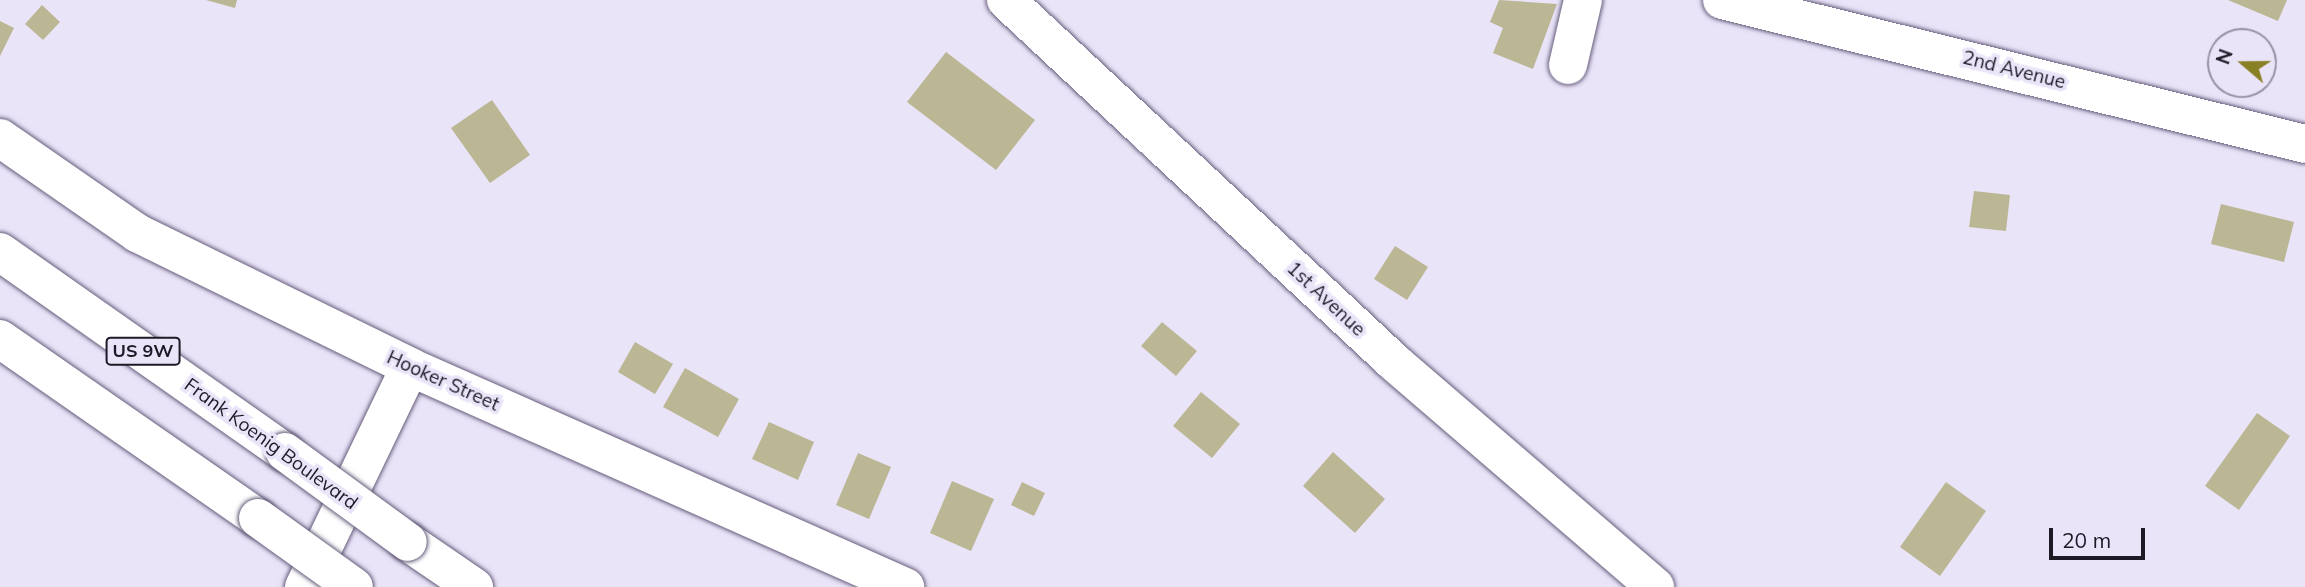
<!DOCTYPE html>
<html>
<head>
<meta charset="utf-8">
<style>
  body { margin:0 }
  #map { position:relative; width:2305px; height:587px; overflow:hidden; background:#eae4f9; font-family:Mulish,sans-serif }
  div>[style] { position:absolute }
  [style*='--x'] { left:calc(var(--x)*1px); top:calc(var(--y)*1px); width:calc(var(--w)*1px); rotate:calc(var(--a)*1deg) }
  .building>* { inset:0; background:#bbb794 }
  .roads { filter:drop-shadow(0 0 2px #665d7b) drop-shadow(0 0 2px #665d7b) }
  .minor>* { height:38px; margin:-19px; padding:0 19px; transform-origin:19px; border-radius:19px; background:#fff }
  .major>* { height:38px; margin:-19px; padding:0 19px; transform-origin:19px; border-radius:19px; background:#fff }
  .bridges { filter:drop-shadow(0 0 2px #665d7b) drop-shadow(0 0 2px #665d7b) }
  .major-bridge>* { height:38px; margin:-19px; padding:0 19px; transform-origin:19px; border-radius:19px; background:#fff }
  span { translate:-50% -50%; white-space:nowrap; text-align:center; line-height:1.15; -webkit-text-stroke:7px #eae4f9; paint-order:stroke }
  .shield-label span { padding:2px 5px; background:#eae4f9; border:2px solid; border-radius:5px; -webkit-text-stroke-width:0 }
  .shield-label { font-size:18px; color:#1d1925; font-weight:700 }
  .street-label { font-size:19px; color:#1d1925 }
  .north { position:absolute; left:2207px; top:28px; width:70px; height:70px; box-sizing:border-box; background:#eae4f9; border:2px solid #9893a4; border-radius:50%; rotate:290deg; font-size:19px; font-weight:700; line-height:28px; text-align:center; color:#1d1925 }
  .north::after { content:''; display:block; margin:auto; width:24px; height:32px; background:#897f25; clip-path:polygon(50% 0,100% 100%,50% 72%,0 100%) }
  .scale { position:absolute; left:2049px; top:528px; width:96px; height:32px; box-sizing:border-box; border:4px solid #1d1925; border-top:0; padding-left:9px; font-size:21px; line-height:24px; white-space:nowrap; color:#1d1925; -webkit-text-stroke:5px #eae4f9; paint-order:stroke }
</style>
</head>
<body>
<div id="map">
  <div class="building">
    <i style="clip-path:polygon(206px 0,237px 0,235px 8px)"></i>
    <i style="clip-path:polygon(1499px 0,1557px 4px,1533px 69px,1493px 53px,1503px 28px,1490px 22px)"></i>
    <i style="clip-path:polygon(2228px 0,2287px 0,2278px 21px)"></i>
    <i style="clip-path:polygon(42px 5px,60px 22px,43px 40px,25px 24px)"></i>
    <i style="clip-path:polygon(0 21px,14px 28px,0 56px)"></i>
    <i style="clip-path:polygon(946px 52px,1035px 120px,996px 170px,907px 102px)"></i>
    <i style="clip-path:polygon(492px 100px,530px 155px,490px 183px,451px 128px)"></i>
    <i style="clip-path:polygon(1974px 191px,2010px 195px,2006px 231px,1969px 227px)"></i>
    <i style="clip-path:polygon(2221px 204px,2294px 222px,2284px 262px,2211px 244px)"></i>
    <i style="clip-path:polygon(1395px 246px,1428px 267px,1407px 300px,1374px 279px)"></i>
    <i style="clip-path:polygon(1162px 322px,1197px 351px,1176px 376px,1141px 346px)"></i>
    <i style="clip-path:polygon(635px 342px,673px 364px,655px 394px,618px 372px)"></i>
    <i style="clip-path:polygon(685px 368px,739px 399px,718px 437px,663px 407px)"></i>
    <i style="clip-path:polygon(1201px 392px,1240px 424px,1212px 458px,1173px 426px)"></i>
    <i style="clip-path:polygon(2257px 413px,2290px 436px,2239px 510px,2205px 486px)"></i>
    <i style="clip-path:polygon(769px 422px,814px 442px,798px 480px,752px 459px)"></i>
    <i style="clip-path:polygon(1333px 452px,1385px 499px,1355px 533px,1303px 486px)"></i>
    <i style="clip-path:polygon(858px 453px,891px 467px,869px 519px,836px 505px)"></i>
    <i style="clip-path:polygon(952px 481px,994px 499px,971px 551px,930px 533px)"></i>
    <i style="clip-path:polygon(1022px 482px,1045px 493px,1034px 516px,1011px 505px)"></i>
    <i style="clip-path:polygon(1946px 482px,1986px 511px,1940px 576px,1900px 547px)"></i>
  </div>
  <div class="roads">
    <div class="minor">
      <i style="--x:1006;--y:0;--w:532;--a:43.02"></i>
      <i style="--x:1395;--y:363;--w:343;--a:40.7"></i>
      <i style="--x:1722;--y:0;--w:601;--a:13.87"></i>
      <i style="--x:1568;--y:65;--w:67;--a:-77"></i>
      <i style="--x:0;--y:138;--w:167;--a:34.7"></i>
      <i style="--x:137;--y:233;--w:304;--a:26.1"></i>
      <i style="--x:410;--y:367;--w:542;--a:23.96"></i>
      <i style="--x:304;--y:587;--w:244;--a:-64.3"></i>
    </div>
    <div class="major">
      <i style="--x:0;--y:252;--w:348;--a:35.1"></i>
      <i style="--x:0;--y:339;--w:314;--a:34.8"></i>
      <i style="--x:408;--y:542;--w:80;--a:34.3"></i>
    </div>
  </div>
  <div class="bridges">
    <div class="major-bridge">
      <i style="--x:285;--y:452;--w:152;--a:36.2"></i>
      <i style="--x:258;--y:518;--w:118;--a:35.7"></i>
    </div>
  </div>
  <div class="shield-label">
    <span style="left:143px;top:351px">US 9W</span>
  </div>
  <div class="street-label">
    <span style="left:2014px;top:70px;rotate:14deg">2nd Avenue</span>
    <span style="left:1326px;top:299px;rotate:43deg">1st Avenue</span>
    <span style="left:443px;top:381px;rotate:24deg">Hooker Street</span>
    <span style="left:271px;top:444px;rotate:36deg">Frank Koenig Boulevard</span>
  </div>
  <div class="north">N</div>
  <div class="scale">20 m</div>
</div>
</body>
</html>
